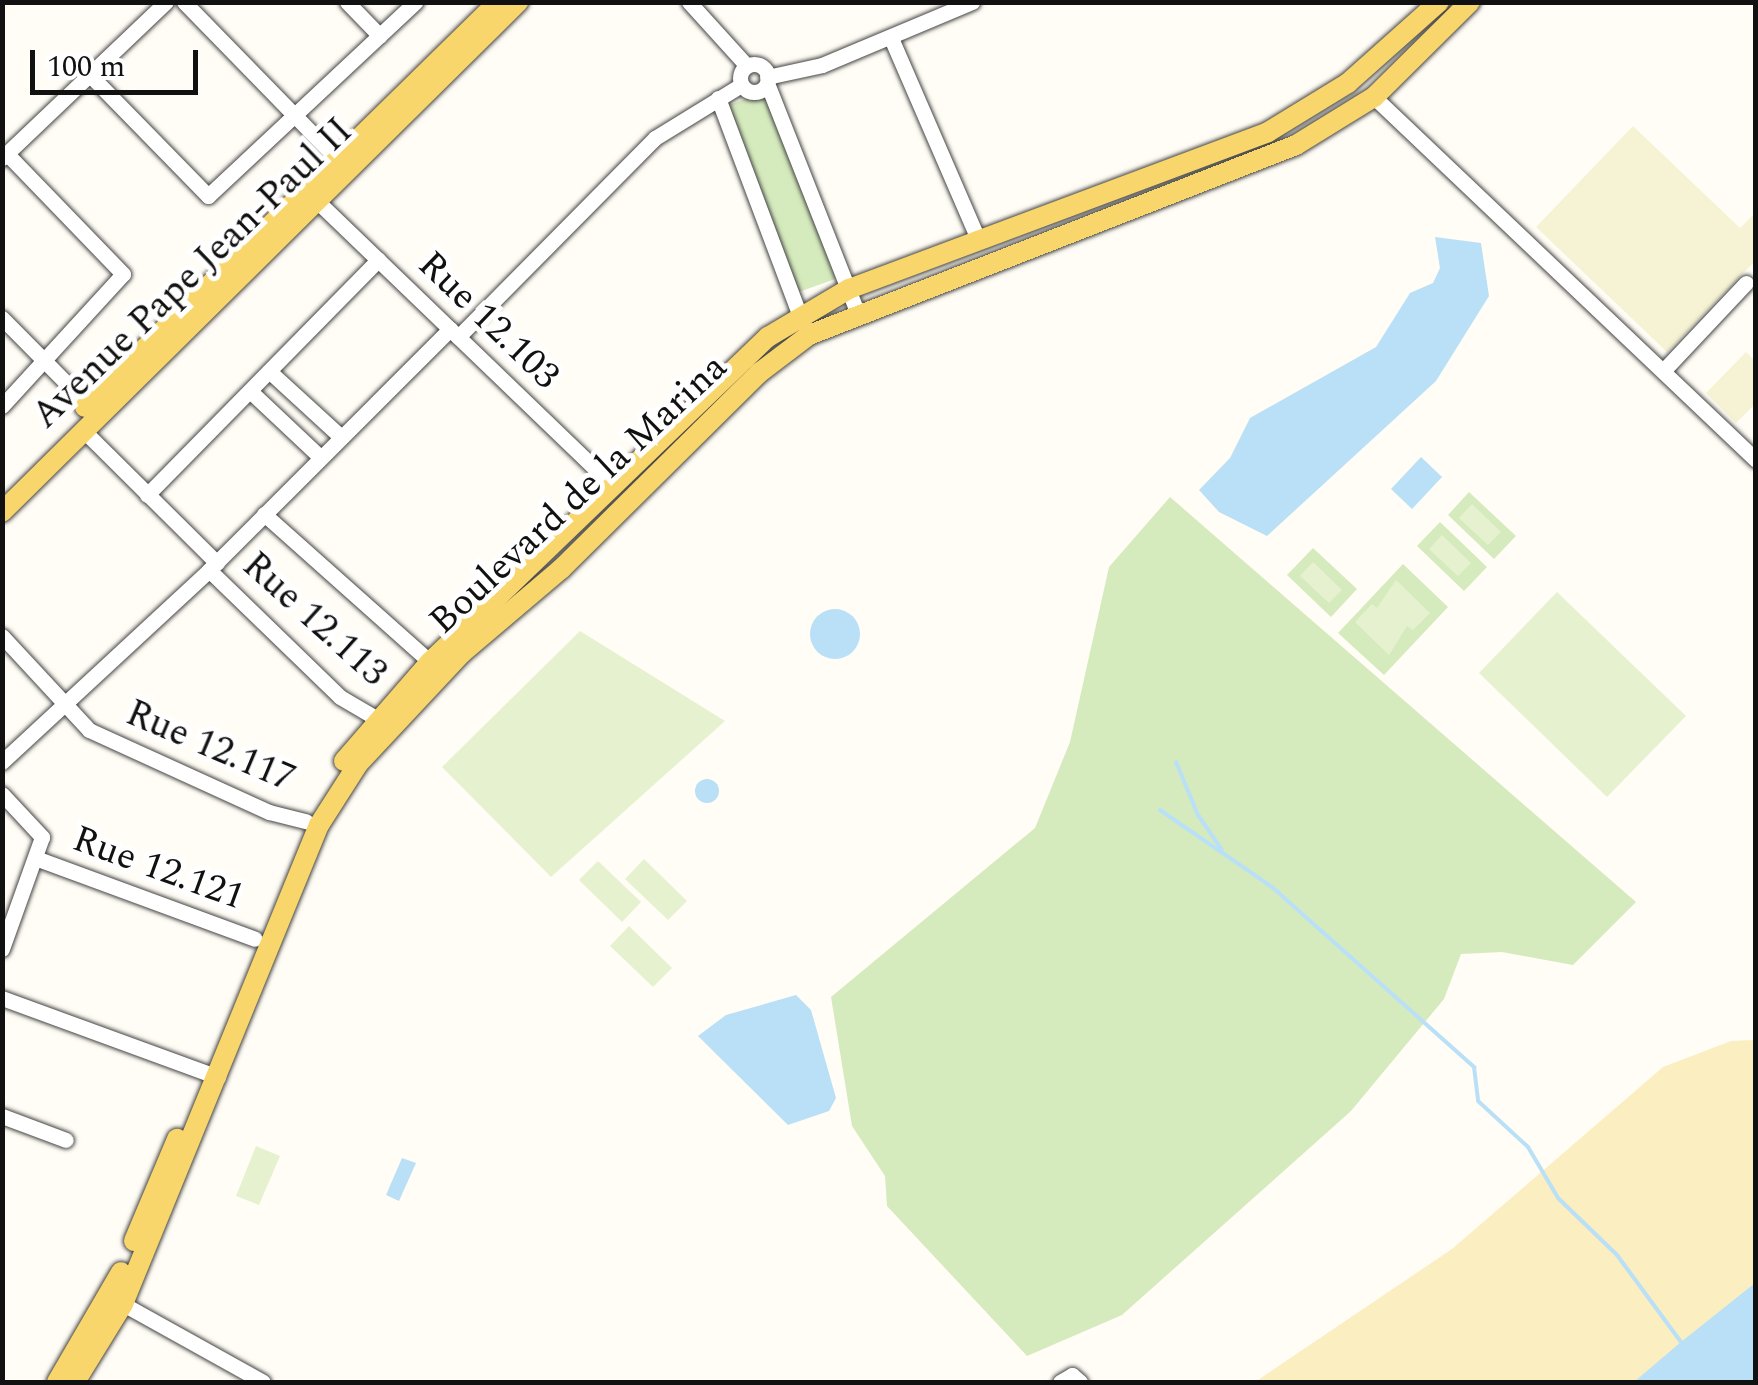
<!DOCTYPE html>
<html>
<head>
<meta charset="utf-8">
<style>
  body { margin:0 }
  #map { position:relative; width:1758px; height:1385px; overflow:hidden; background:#fffdf5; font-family:Spectral,serif }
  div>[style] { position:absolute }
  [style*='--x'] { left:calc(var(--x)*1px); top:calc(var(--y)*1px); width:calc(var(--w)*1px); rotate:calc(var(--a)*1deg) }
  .farmland>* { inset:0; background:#f6f3d4 }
  .green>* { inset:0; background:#d5ebbd }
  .sand>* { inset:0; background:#fbeec1 }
  .pitch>* { inset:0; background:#e6f2cf }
  .water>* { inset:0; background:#b9e0f7 }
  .round { border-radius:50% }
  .stream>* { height:4px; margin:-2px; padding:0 2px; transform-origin:2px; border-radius:2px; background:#b9e0f7 }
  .roads { filter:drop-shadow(0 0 2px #444) drop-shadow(0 0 2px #444) }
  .minor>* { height:15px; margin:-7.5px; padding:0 7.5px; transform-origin:7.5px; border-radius:7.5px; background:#fff }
  .minor>.ring { margin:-7.5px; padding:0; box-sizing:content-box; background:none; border:15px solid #fff; border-radius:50% }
  .major>* { height:20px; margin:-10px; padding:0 10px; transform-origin:10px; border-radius:10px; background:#f9d66b }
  span { translate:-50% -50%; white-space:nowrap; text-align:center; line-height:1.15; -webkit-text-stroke:10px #fff; paint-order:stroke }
  .street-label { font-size:38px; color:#111 }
  .frame { position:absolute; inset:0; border:5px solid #111; pointer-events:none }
  .scale { position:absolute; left:30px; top:50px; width:168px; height:45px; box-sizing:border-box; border:5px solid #111; border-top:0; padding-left:12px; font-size:30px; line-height:35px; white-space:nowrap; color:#111; -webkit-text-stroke:8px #fff; paint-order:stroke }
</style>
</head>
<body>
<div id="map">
  <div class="farmland">
    <i style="clip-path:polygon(1633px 126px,1740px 228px,1755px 213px,1755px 261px,1667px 352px,1536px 227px)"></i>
    <i style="clip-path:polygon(1746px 352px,1755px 361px,1755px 404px,1736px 423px,1706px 393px)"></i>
  </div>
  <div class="green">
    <i style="clip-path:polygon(771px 90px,838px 278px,796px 293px,729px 105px)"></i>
    <i style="clip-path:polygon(1469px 492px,1516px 536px,1494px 559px,1448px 515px)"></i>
    <i style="clip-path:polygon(1170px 497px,1636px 902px,1573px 965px,1502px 952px,1461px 954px,1444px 999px,1351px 1111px,1122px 1315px,1027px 1356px,887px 1206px,885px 1176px,852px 1126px,831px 997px,1035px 828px,1070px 742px,1109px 567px)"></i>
    <i style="clip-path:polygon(1440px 522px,1487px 567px,1464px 591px,1417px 546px)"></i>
    <i style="clip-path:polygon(1313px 548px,1357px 589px,1331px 617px,1287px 575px)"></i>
    <i style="clip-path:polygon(1403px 564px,1448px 607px,1384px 675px,1338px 633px)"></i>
  </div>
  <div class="sand">
    <i style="clip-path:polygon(1755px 1040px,1755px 1283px,1634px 1382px,1255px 1382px,1452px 1249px,1663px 1067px,1731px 1041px)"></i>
  </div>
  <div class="pitch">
    <i style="clip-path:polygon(1472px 504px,1501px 532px,1488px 545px,1459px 518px)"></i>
    <i style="clip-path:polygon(1442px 535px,1471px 563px,1458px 576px,1429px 549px)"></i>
    <i style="clip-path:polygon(1313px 562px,1342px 590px,1329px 603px,1300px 576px)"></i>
    <i style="clip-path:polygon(1396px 580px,1430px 613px,1413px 630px,1407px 626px,1389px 655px,1355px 622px,1372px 604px,1377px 608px)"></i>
    <i style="clip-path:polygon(1557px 592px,1686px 716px,1607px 797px,1479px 673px)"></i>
    <i style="clip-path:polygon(580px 631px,725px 721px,551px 877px,442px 767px)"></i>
    <i style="clip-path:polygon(644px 859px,687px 901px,668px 920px,625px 879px)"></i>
    <i style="clip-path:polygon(598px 861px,641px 902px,622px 922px,579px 880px)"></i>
    <i style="clip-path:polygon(629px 926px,672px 968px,653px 987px,610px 946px)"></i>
    <i style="clip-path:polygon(256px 1146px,280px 1156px,259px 1205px,236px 1196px)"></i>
  </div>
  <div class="water">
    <i style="clip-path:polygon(1435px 237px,1481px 243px,1489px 296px,1436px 381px,1267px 536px,1219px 512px,1199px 490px,1230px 458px,1250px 418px,1376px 347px,1410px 293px,1433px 283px,1440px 268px)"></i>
    <i style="clip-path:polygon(1421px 457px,1442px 477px,1412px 509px,1391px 489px)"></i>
    <i class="round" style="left:810px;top:609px;width:50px;height:50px"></i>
    <i class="round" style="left:695px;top:779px;width:24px;height:24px"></i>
    <i style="clip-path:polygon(796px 995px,811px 1010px,836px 1098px,829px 1111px,788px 1125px,698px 1036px,726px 1015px)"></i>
    <i style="clip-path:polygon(402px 1158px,416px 1163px,399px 1201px,386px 1195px)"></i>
    <i style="clip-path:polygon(1755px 1283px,1755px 1382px,1634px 1382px,1681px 1342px)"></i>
  </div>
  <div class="stream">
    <i style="--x:1176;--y:762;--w:57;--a:67.5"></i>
    <i style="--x:1198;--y:815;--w:42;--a:55.6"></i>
    <i style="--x:1160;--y:810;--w:136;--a:34.5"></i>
    <i style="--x:1272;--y:887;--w:271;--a:41.7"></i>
    <i style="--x:1474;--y:1067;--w:34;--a:83"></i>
    <i style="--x:1478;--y:1101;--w:68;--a:42.6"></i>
    <i style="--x:1528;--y:1147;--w:59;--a:59.5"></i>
    <i style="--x:1558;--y:1198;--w:82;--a:44"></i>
    <i style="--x:1617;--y:1255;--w:108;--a:53.7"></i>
  </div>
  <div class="roads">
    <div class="minor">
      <i style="--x:184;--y:2;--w:221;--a:45.7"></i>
      <i style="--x:347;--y:2;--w:47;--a:45.9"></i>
      <i style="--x:689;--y:2;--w:86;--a:47.8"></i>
      <i style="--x:891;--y:38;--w:221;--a:66.6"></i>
      <i class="ring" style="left:740px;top:64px;width:13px;height:13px"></i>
      <i style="--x:88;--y:73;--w:172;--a:45.7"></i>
      <i style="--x:208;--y:196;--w:284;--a:-43.1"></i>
      <i style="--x:767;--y:77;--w:56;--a:-12.3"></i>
      <i style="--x:822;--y:65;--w:163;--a:-22.8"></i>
      <i style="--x:767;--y:83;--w:246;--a:68.5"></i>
      <i style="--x:1374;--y:97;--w:527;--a:43.54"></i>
      <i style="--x:718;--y:98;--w:241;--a:69.4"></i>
      <i style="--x:2;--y:158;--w:226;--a:-43.6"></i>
      <i style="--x:318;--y:202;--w:409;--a:43.9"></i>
      <i style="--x:2;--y:318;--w:122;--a:45.3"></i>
      <i style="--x:458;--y:337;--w:280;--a:-45.3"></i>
      <i style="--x:655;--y:138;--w:101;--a:-31.6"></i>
      <i style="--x:269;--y:371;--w:96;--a:42.5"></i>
      <i style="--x:1663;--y:371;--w:121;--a:-46.7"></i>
      <i style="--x:250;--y:391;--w:95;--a:43.3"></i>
      <i style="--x:2;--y:406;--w:179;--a:-47.5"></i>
      <i style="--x:123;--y:274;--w:167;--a:-134"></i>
      <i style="--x:82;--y:429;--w:190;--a:44.8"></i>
      <i style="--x:147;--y:495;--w:330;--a:-45.5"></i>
      <i style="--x:264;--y:514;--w:222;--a:41.7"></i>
      <i style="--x:209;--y:570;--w:182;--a:44.1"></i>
      <i style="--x:340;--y:697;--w:42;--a:30.3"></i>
      <i style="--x:2;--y:636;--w:128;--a:47.2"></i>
      <i style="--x:89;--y:730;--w:198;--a:24.5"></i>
      <i style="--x:269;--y:812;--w:38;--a:14"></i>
      <i style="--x:2;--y:762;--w:282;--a:-42.8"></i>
      <i style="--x:209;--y:570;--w:341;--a:-45"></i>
      <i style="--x:2;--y:794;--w:59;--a:47.1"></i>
      <i style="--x:42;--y:837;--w:119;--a:109.7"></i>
      <i style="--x:38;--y:859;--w:231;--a:20.2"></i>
      <i style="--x:2;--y:998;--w:230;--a:20.1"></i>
      <i style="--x:2;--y:1116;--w:68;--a:20.6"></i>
      <i style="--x:123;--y:1304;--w:160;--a:29.1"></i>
      <i style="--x:1060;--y:1382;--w:14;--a:-30"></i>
      <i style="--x:1072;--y:1375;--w:11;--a:41"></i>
    </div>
    <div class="major">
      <i style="--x:85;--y:407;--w:578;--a:-44.44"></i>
      <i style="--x:2;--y:512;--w:726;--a:-44.66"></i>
      <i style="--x:344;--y:761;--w:131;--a:-49"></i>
      <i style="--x:430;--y:662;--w:469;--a:-43.9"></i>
      <i style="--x:768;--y:337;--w:94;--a:-30.7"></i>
      <i style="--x:849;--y:289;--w:447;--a:-20.5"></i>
      <i style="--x:1268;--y:132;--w:94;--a:-31.5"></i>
      <i style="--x:1348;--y:83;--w:122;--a:-41.7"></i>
      <i style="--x:134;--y:1241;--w:111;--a:-67.1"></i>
      <i style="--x:57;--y:1382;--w:127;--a:-59.8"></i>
      <i style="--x:75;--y:1382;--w:92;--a:-58.4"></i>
      <i style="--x:123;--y:1304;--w:518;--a:-67.75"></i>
      <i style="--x:319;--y:825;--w:72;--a:-57.4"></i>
      <i style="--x:358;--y:764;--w:152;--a:-46.9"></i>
      <i style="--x:462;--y:653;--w:130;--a:-40.3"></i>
      <i style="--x:561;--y:569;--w:279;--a:-44.7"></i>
      <i style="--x:759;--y:373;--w:63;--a:-37.2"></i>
      <i style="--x:809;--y:335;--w:523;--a:-21.31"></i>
      <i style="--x:1296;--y:145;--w:92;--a:-31.6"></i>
      <i style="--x:1374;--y:97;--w:135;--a:-44.7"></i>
    </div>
  </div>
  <div class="street-label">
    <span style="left:193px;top:274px;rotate:-44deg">Avenue Pape Jean-Paul II</span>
    <span style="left:488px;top:321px;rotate:44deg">Rue 12.103</span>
    <span style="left:579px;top:495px;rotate:-43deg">Boulevard de la Marina</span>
    <span style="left:314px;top:620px;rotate:42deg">Rue 12.113</span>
    <span style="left:210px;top:747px;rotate:23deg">Rue 12.117</span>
    <span style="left:158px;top:869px;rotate:20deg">Rue 12.121</span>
  </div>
  <div class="frame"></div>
  <div class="scale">100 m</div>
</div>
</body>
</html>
